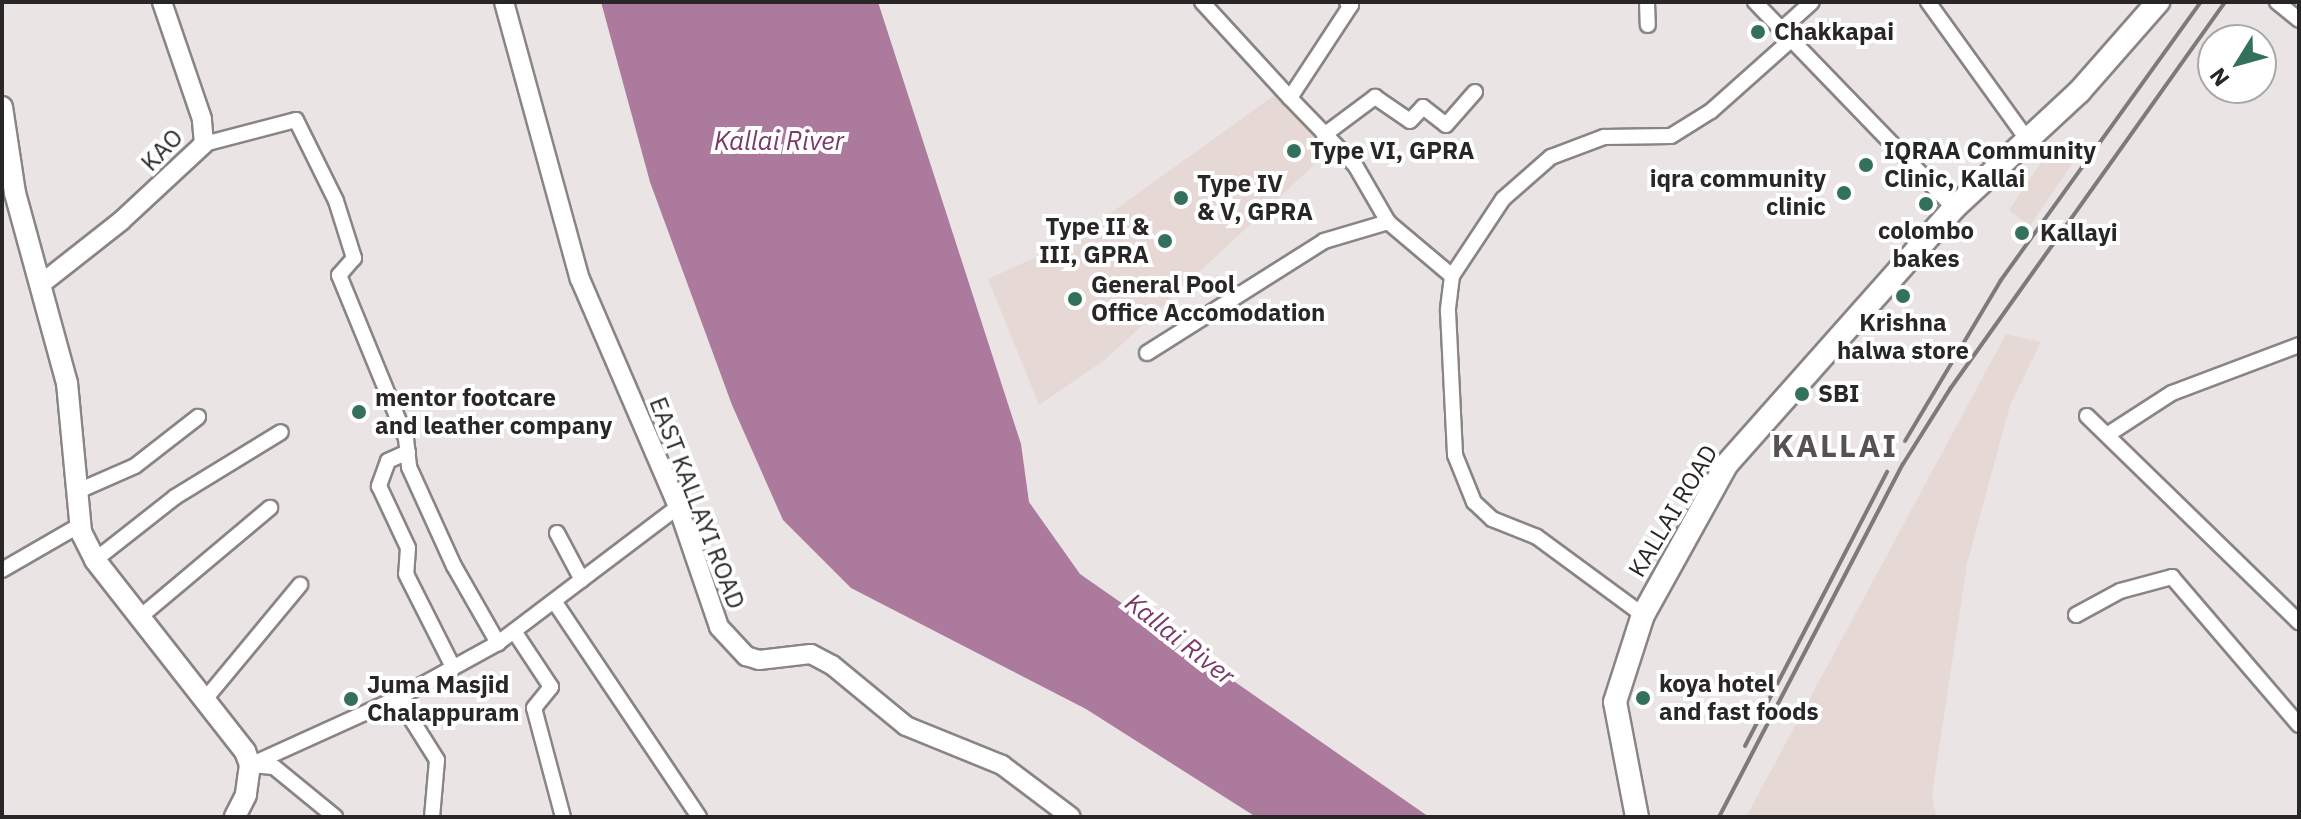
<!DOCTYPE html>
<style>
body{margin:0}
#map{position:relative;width:2301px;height:819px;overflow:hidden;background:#eae5e4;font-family:"IBM Plex Sans",sans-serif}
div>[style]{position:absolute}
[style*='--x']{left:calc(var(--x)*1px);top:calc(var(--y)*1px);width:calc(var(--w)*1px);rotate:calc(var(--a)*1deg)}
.built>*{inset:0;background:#e6d8d5}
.water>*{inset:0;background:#ac7a9c}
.roads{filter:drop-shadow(2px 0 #8a8584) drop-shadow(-2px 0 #8a8584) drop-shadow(0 2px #8a8584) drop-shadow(0 -2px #8a8584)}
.minor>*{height:14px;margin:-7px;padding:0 7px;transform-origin:7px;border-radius:7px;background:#fff}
.tertiary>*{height:18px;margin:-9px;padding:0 9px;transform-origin:9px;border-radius:9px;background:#fff}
.secondary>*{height:20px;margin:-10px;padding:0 10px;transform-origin:10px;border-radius:10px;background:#fff}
.primary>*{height:22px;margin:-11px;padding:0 11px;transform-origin:11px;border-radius:11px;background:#fff}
.rail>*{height:4px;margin:-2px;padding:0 2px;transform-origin:2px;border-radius:2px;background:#7d7a79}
.dots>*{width:22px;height:22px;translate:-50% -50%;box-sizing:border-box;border:4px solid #fff;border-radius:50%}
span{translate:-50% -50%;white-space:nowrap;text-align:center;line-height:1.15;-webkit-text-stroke:8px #fff;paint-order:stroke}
.poi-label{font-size:24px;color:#282626;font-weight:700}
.left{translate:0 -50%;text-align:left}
.right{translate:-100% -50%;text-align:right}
.street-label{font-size:24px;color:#282626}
.water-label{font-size:26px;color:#7a3968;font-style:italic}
.district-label{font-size:32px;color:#565251;font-weight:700;letter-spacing:2px}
.frame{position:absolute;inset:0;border:4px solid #282626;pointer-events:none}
.north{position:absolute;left:2197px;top:24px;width:80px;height:80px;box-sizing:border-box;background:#fff;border:2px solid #a9a8a8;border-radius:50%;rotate:233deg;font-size:22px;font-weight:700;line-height:32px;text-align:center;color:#282626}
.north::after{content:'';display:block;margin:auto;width:28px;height:36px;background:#33715d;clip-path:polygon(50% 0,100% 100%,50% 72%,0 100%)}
</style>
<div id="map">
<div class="built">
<div style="clip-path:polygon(1276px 94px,1330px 150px,1106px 359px,1039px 405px,988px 279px,1073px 240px)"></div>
<div style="clip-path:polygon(2054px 143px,2076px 158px,2030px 226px,2009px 210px)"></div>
<div style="clip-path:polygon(2006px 334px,2041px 342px,2010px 405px,1967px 564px,1932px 795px,1936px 817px,1746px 817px)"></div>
</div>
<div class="water">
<div style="clip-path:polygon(601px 2px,878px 2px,1021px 444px,1029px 502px,1080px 574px,1429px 817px,1256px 817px,1086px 709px,851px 588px,783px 520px,732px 405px,650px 182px)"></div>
</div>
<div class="roads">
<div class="minor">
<div style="--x:1202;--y:2;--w:130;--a:47.5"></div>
<div style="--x:1347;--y:2;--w:5;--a:37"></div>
<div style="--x:1351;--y:5;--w:111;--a:123.3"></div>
<div style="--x:1290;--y:98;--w:93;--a:45.9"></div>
<div style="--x:1355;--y:165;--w:66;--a:59.9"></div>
<div style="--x:1388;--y:222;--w:84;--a:40.2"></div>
<div style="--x:1452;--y:276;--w:35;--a:97"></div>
<div style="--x:1448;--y:311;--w:144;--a:87.2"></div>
<div style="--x:1455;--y:455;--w:51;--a:68"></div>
<div style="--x:1474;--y:502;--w:25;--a:43"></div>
<div style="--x:1492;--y:519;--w:48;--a:21.8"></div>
<div style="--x:1537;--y:537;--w:132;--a:36.3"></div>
<div style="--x:1647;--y:2;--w:23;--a:88"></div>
<div style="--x:1755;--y:2;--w:286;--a:46"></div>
<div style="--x:1928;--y:2;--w:168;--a:54.2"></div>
<div style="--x:2277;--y:2;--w:28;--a:39"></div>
<div style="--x:1782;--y:29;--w:40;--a:-42"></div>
<div style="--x:1324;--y:135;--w:64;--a:-36.7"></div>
<div style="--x:1375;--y:97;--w:42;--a:34.4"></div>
<div style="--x:1410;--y:121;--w:19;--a:-47"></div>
<div style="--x:1423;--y:107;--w:29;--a:38"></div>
<div style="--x:1446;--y:125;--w:44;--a:-48.7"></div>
<div style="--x:204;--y:144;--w:95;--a:-14.6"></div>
<div style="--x:296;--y:120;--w:90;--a:63.7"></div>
<div style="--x:336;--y:201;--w:60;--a:72.5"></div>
<div style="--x:354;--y:258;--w:23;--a:131"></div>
<div style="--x:339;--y:275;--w:176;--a:67.7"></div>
<div style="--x:406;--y:438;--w:29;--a:84"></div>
<div style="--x:409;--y:467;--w:109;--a:65.6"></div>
<div style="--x:454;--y:566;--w:89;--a:60.3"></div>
<div style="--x:1452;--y:276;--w:92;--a:-56.5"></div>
<div style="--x:1503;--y:199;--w:64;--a:-41.2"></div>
<div style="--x:1551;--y:157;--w:57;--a:-20.7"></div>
<div style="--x:1604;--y:137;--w:67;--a:-0.9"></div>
<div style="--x:1671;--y:136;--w:47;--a:-32"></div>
<div style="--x:1711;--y:111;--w:110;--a:-41.7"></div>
<div style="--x:1147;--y:353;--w:209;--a:-32.3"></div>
<div style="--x:1324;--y:241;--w:67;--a:-16.5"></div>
<div style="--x:2087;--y:416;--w:296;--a:44.2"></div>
<div style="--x:2107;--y:435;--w:77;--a:-32.9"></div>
<div style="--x:2172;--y:393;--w:136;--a:-20.7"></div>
<div style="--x:408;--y:452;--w:22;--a:156"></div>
<div style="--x:388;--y:461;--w:27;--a:110"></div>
<div style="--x:379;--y:486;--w:68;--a:64.9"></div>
<div style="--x:408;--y:548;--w:26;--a:94"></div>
<div style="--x:406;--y:574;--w:104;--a:63.2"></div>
<div style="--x:78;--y:491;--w:62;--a:-23.7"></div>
<div style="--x:135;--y:466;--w:80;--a:-37.9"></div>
<div style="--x:557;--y:533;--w:53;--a:62"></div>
<div style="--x:95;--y:560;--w:102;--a:-38.2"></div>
<div style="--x:175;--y:497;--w:124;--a:-31.5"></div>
<div style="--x:2;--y:570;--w:90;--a:-30"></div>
<div style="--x:554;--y:601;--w:260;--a:56.1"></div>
<div style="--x:2076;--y:615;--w:50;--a:-28.6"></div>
<div style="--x:2120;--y:591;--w:54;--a:-15.1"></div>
<div style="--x:2172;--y:577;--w:195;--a:49.4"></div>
<div style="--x:140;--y:617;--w:170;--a:-40"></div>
<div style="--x:514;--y:631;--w:67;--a:56.5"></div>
<div style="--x:551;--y:687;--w:27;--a:129"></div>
<div style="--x:534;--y:708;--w:113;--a:75.1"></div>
<div style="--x:207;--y:697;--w:146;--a:-50.3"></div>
<div style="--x:398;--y:698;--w:73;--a:57.8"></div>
<div style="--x:437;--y:760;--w:57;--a:95"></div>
<div style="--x:250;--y:765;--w:162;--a:-24.4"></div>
<div style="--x:398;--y:698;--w:114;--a:-28.8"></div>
<div style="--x:498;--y:643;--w:226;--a:-37.1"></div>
<div style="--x:250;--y:765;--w:24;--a:5"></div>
<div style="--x:274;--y:767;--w:79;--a:39.3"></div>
</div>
<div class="tertiary">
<div style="--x:504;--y:2;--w:287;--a:74.7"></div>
<div style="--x:580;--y:279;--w:248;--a:66.7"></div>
<div style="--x:678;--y:507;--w:127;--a:71.1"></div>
<div style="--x:719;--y:627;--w:40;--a:47"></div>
<div style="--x:746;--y:656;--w:14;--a:17"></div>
<div style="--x:759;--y:660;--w:52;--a:-6.6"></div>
<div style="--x:811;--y:654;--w:24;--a:28"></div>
<div style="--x:832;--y:665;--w:96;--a:39.5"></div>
<div style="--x:906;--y:726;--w:104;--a:22.1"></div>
<div style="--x:1002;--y:765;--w:86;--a:37"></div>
<div style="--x:41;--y:284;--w:102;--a:-38.2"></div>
<div style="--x:121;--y:221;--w:113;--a:-42.9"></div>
<div style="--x:204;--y:144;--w:25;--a:-95"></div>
<div style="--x:202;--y:119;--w:124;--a:-108.9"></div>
</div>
<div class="secondary">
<div style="--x:2;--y:107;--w:87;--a:81.4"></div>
<div style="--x:15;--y:193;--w:197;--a:74.7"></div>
<div style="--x:67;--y:383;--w:150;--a:84.6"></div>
<div style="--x:81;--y:532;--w:31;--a:63"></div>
<div style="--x:95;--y:560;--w:243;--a:51.9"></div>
<div style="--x:245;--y:751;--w:15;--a:70"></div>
<div style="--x:250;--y:765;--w:30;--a:98"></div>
<div style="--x:246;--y:795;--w:25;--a:117"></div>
</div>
<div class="primary">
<div style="--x:1637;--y:817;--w:117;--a:-100.8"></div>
<div style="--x:1615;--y:702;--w:91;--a:-72.2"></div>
<div style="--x:1643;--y:615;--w:171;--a:-61"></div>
<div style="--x:1726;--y:465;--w:344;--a:-48.4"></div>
<div style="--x:1954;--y:208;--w:171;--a:-42.9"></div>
<div style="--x:2079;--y:92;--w:120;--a:-48.7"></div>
</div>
</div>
<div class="rail">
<div style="--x:1905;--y:441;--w:187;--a:-59.2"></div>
<div style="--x:2001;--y:280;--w:342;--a:-54.3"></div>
<div style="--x:1745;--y:746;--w:309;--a:-62.6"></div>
<div style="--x:1719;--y:817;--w:398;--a:-62.5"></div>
<div style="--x:1903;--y:464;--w:89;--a:-57.9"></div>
<div style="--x:1950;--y:389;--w:475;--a:-54.6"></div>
</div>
<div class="dots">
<div style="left:1758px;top:32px;background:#33715d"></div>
<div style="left:1294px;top:151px;background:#33715d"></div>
<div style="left:1866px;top:165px;background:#33715d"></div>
<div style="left:1844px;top:193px;background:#33715d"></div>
<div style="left:1181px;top:198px;background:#33715d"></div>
<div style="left:1926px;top:204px;background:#33715d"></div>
<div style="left:2022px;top:233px;background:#33715d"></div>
<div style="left:1165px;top:241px;background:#33715d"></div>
<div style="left:1903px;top:296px;background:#33715d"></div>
<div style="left:1075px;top:299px;background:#33715d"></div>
<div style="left:1802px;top:394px;background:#33715d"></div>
<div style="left:359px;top:412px;background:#33715d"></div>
<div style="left:1643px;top:698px;background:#33715d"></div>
<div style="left:351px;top:699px;background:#33715d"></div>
</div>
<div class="poi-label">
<span class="left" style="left:1774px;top:32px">Chakkapai</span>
<span class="left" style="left:1310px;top:151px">Type VI, GPRA</span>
<span class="left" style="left:1884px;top:165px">IQRAA Community<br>Clinic, Kallai</span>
<span class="right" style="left:1826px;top:193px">iqra community<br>clinic</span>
<span class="left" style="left:1197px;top:198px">Type IV<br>&amp; V, GPRA</span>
<span class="right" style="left:1149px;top:241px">Type II &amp;<br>III, GPRA</span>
<span style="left:1926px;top:245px">colombo<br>bakes</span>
<span class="left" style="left:2040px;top:233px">Kallayi</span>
<span class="left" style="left:1091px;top:299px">General Pool<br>Office Accomodation</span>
<span style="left:1903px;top:337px">Krishna<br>halwa store</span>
<span class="left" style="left:1818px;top:394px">SBI</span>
<span class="left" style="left:375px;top:412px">mentor footcare<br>and leather company</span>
<span class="left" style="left:1659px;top:698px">koya hotel<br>and fast foods</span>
<span class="left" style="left:367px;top:699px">Juma Masjid<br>Chalappuram</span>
</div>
<div class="street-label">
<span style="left:162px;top:150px;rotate:-46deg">KAO</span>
<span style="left:697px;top:503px;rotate:69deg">EAST KALLAYI ROAD</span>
<span style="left:1673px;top:511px;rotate:-59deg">KALLAI ROAD</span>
</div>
<div class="water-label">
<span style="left:779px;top:141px">Kallai River</span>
<span style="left:1180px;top:639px;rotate:38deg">Kallai River</span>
</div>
<div class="district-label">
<span style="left:1835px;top:445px">KALLAI</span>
</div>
<div class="frame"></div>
<div class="north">N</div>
</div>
